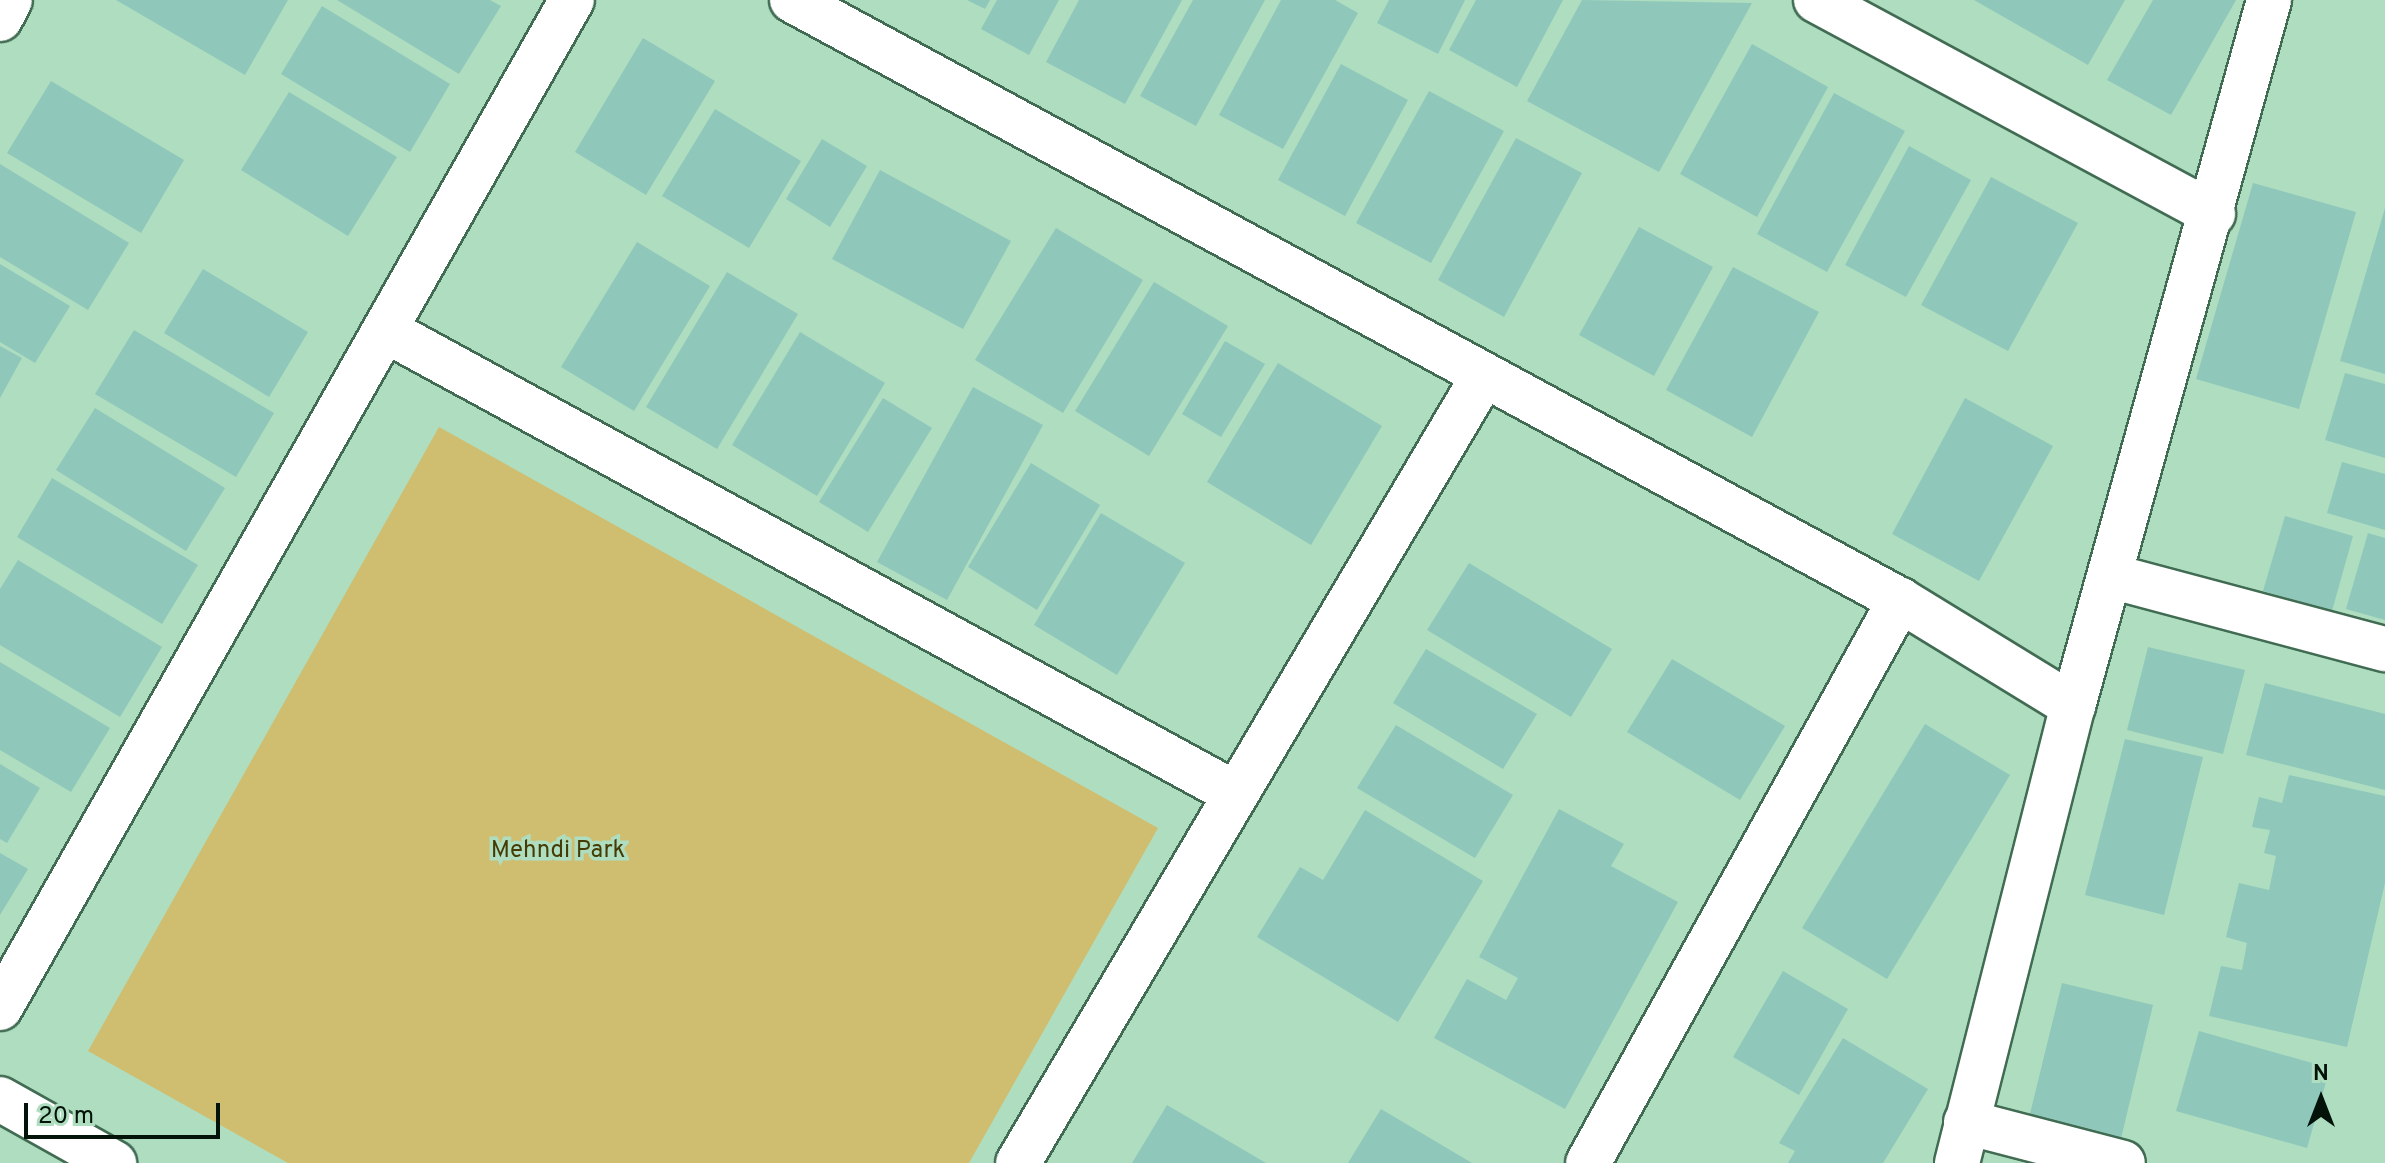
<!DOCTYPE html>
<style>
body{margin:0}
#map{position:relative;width:2385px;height:1163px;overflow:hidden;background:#afddc0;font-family:Overpass,sans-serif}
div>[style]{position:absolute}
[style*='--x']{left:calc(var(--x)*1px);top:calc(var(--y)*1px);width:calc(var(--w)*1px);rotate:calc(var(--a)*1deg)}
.green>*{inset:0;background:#cfbe6f}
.building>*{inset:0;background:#8fc8ba}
.roads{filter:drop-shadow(2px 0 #416c53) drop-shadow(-2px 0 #416c53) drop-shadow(0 2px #416c53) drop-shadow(0 -2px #416c53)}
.street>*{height:44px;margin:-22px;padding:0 22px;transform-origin:22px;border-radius:22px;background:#fff}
span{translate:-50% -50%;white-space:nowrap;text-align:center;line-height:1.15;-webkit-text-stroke:7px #afddc0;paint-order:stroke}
.park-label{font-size:24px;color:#453b05}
.north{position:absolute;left:2281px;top:1059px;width:80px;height:80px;-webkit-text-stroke:6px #afddc0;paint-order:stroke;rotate:0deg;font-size:22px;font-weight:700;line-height:32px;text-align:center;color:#031309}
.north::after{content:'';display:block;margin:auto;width:28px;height:36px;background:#031309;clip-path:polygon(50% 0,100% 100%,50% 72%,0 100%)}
.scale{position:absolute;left:24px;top:1103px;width:196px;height:36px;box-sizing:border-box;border:4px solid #031309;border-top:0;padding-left:10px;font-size:24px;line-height:28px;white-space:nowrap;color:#031309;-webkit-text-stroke:6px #afddc0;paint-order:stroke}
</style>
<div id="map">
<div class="green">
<div style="clip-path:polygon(439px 427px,1158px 828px,969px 1163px,288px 1163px,88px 1051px)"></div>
</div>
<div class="building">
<div style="clip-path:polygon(116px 0,288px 0,245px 75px)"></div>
<div style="clip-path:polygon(337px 0,490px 0,501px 6px,459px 74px)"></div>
<div style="clip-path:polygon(967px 0,990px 0,985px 9px)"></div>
<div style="clip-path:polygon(997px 0,1059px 0,1029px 55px,981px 29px)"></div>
<div style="clip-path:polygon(1079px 0,1182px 0,1125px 104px,1046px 62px)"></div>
<div style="clip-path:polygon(1193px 0,1265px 0,1196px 126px,1140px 96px)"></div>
<div style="clip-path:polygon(1281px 0,1335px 0,1358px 13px,1283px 149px,1219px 115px)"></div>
<div style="clip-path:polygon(1389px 0,1465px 0,1438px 54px,1377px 23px)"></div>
<div style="clip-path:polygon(1476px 0,1563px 0,1517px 87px,1449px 50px)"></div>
<div style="clip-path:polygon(1582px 0,1752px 3px,1659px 172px,1527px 101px)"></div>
<div style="clip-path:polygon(1974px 0,2125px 0,2088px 65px)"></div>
<div style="clip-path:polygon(2153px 0,2236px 0,2171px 115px,2107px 80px)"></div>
<div style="clip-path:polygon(322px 6px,450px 84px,410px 152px,281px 74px)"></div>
<div style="clip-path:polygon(643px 38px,715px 81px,646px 195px,575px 152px)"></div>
<div style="clip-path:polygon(1752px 44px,1828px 87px,1757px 217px,1680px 174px)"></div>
<div style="clip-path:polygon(1341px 64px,1408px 100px,1345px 216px,1278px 180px)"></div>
<div style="clip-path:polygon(51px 81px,184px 160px,141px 233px,7px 153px)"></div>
<div style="clip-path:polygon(1429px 91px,1504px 131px,1431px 263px,1356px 223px)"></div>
<div style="clip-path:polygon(289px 92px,397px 157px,348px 236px,241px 170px)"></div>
<div style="clip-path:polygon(1834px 93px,1905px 131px,1827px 272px,1757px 234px)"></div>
<div style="clip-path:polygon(715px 109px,801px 161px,749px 248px,662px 196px)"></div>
<div style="clip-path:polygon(1516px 138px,1582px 173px,1504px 317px,1438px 280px)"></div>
<div style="clip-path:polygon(822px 139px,867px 166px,830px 227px,786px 199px)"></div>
<div style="clip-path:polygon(1909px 146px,1971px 180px,1906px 297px,1845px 265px)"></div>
<div style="clip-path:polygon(0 164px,129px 243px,88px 310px,0 257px)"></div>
<div style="clip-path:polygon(880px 170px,1011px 241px,963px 329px,832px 259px)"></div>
<div style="clip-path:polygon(1991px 177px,2078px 223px,2008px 351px,1921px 305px)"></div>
<div style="clip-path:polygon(2253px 183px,2356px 212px,2299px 409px,2196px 379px)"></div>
<div style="clip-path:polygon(2385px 208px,2385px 374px,2340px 361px)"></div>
<div style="clip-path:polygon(1639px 227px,1713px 267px,1654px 376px,1579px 335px)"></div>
<div style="clip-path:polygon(1056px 228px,1143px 280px,1063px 413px,975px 360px)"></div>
<div style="clip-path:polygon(637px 242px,710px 286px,634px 411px,561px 367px)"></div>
<div style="clip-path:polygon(0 264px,70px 306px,35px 363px,0 342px)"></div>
<div style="clip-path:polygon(1733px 267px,1819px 312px,1752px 437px,1666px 390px)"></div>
<div style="clip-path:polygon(203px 269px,308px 332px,269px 397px,164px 333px)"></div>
<div style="clip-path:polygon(727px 272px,798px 314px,717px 449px,646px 407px)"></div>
<div style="clip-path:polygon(1154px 282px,1228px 326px,1149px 456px,1075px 411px)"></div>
<div style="clip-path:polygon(134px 330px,274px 413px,236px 477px,95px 394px)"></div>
<div style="clip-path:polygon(800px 332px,885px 383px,817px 496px,732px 445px)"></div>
<div style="clip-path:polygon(1225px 341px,1265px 364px,1221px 437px,1182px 414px)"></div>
<div style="clip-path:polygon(0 346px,22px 358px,0 398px)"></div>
<div style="clip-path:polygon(1278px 363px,1382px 426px,1311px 545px,1207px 482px)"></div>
<div style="clip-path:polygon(2345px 373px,2385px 384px,2385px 458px,2325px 440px)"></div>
<div style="clip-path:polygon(973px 387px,1043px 425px,947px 600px,877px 562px)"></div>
<div style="clip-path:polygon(883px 398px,932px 428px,868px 532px,819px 502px)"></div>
<div style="clip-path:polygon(1965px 398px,2053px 446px,1979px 581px,1892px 534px)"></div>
<div style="clip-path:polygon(95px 408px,225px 488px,186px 551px,56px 470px)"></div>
<div style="clip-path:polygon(2342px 462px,2385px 474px,2385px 530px,2327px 513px)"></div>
<div style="clip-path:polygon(1031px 463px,1100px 505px,1037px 610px,968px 567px)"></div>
<div style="clip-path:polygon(52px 478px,198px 565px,162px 624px,17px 537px)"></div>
<div style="clip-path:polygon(1101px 513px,1185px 563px,1117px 675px,1034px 625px)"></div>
<div style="clip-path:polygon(2285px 516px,2353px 536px,2332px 611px,2263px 591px)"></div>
<div style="clip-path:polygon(2368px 533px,2385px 538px,2385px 620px,2346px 609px)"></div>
<div style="clip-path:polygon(18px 560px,162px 647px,120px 717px,0 645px,0 589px)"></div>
<div style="clip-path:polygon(1469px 563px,1612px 649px,1571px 717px,1427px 630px)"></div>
<div style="clip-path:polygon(2148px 647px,2245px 670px,2223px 754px,2127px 730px)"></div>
<div style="clip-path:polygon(1426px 649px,1537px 714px,1503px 769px,1393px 703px)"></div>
<div style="clip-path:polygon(1672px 659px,1785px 726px,1740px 800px,1627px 732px)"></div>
<div style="clip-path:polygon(0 662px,110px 728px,71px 792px,0 750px)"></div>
<div style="clip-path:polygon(2265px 683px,2385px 714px,2385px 790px,2246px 755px)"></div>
<div style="clip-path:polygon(1925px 724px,2010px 775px,1887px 979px,1802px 928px)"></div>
<div style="clip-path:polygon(1396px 725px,1513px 795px,1475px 858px,1357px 788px)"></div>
<div style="clip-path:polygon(2125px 739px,2203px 757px,2164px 915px,2085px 895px)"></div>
<div style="clip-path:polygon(0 764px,40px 788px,7px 843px,0 839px)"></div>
<div style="clip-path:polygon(2289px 775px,2385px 796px,2385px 883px,2347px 1047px,2209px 1016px,2221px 966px,2242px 970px,2247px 943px,2226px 937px,2239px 883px,2269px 890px,2276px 856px,2264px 853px,2270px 830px,2252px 827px,2259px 797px,2282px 803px)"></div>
<div style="clip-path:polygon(1559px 809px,1624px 844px,1611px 866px,1678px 902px,1565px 1109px,1434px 1038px,1467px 979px,1506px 1000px,1518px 978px,1479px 957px)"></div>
<div style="clip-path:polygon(1365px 810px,1483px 881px,1398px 1022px,1257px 937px,1300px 867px,1323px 880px)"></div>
<div style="clip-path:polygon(0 853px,28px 869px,0 915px)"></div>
<div style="clip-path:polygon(1783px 971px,1848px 1009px,1799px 1095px,1733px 1057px)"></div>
<div style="clip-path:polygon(2062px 983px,2153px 1005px,2118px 1151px,2026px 1130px)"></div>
<div style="clip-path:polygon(2199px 1031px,2330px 1068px,2307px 1148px,2176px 1111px)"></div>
<div style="clip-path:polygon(1843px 1038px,1928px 1089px,1883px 1163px,1788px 1163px,1795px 1151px,1779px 1143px)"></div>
<div style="clip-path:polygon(1167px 1105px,1266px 1163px,1132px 1163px)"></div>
<div style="clip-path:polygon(1381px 1109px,1472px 1163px,1348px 1163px)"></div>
</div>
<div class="roads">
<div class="street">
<div style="--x:792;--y:0;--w:1260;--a:28.44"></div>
<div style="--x:1900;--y:600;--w:203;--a:31.5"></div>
<div style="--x:1816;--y:0;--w:451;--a:28.3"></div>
<div style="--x:0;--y:19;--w:21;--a:-62"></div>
<div style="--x:385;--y:330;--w:969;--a:28.6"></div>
<div style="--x:2110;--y:576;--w:285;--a:14.9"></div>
<div style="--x:0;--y:1008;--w:1159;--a:-60.43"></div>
<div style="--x:0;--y:1099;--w:131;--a:29.3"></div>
<div style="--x:1966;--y:1122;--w:162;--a:14.6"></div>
<div style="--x:1018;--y:1163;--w:915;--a:-59.4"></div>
<div style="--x:1588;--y:1163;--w:644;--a:-61.01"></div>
<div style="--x:1957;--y:1163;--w:471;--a:-75.8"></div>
<div style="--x:2073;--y:706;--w:733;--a:-74.48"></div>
</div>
</div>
<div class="park-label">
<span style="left:558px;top:852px">Mehndi Park</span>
</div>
<div class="north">N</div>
<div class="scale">20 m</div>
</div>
